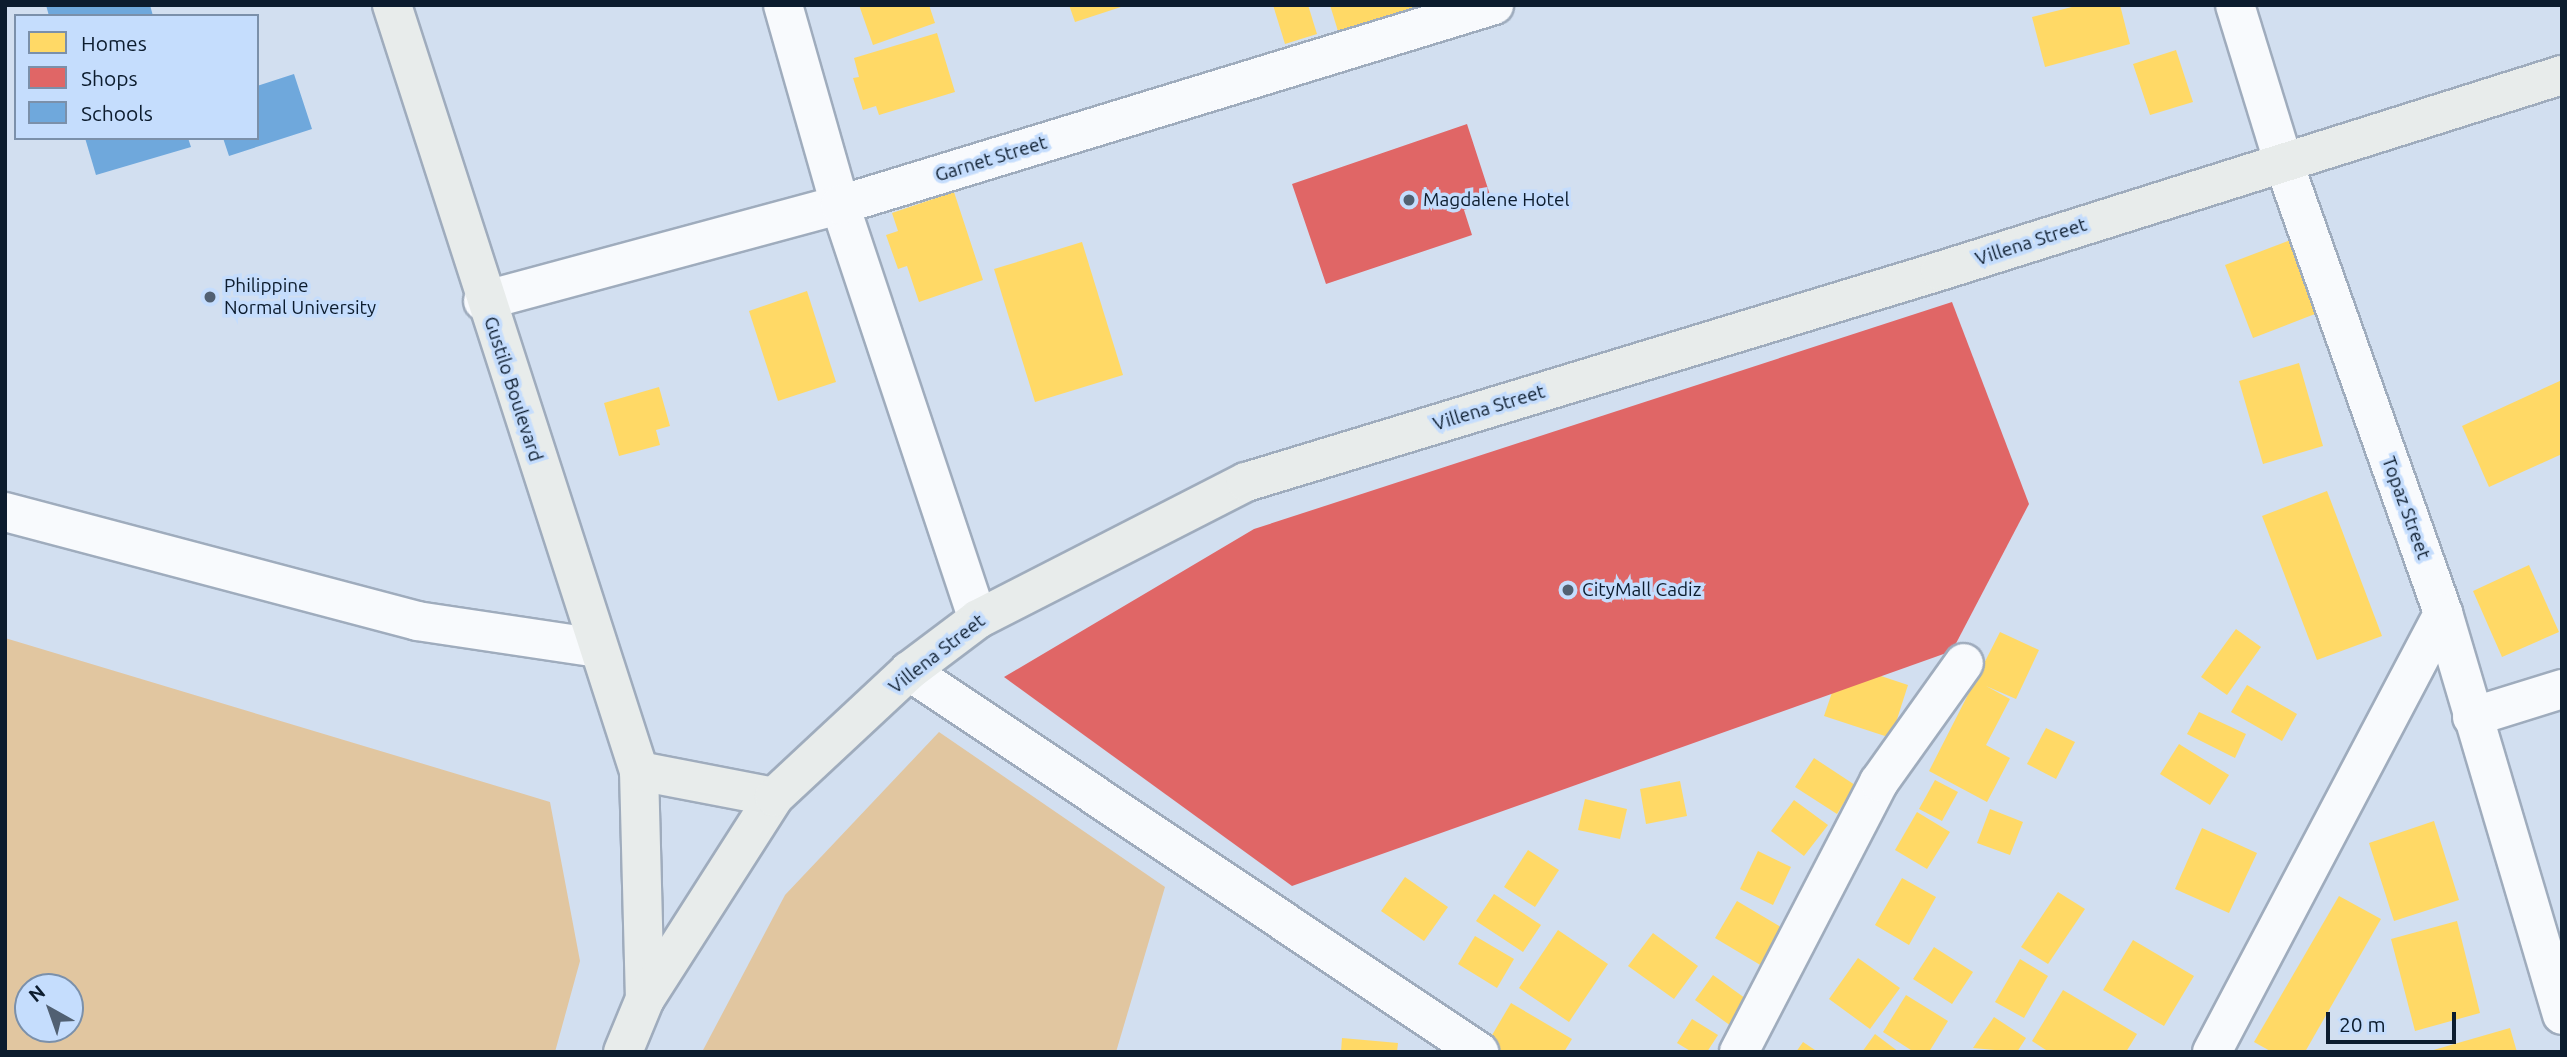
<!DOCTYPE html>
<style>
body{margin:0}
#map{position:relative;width:2567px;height:1057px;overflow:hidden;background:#d2dff0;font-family:Ubuntu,sans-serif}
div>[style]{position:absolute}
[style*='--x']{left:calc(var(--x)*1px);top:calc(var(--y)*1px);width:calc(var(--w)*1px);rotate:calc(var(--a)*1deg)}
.green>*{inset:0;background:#e1c6a0}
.homes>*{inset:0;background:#ffd966}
.shops>*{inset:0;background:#e06666}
.schools>*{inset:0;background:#6fa8dc}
.roads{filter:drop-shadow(2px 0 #9facbd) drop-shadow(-2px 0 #9facbd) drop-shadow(0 2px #9facbd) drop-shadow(0 -2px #9facbd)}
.street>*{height:38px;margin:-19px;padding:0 19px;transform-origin:19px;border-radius:19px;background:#f8fafd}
.secondary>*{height:38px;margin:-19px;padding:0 19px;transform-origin:19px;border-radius:19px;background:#e8eceb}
.dots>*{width:19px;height:19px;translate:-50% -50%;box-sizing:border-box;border:4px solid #c5ddfd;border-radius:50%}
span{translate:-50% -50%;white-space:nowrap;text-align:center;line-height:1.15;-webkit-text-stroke:7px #c5ddfd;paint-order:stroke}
.street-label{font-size:19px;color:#0c1c2e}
.poi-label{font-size:19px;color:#0c1c2e}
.left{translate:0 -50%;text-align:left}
.frame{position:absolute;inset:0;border:7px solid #0c1c2e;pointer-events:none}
.legend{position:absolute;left:14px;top:14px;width:245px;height:126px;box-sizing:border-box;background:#c5ddfd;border:2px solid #7b90aa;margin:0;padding:9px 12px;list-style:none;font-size:21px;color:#0c1c2e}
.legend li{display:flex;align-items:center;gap:14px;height:35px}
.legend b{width:35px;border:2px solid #7b90aa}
.north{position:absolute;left:14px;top:973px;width:70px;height:70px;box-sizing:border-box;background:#c5ddfd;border:2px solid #7b90aa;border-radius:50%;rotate:320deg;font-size:19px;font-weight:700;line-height:28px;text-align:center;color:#0c1c2e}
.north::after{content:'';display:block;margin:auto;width:24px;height:32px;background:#516072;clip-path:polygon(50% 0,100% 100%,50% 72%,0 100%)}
.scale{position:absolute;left:2326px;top:1012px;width:130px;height:32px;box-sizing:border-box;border:4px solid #0c1c2e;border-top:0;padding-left:9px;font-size:21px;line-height:24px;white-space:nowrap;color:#0c1c2e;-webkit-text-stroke:5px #c5ddfd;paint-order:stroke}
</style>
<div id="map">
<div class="green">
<div style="clip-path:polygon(evenodd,5px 638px,550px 802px,580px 961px,555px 1052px,5px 1052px,5px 638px,28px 987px,70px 987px,70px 1029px,28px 1029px,28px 987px)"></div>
<div style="clip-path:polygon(939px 732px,1165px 887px,1116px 1052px,702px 1052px,785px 895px)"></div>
</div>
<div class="homes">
<div style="clip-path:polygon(859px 5px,929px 5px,935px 23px,873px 45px)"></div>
<div style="clip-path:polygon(1069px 5px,1124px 5px,1124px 6px,1075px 22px)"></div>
<div style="clip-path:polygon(1273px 5px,1308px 5px,1317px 34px,1285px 44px)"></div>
<div style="clip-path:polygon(1330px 5px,1428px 5px,1341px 41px)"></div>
<div style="clip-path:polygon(2080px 5px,2120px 5px,2130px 44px,2045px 67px,2032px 17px)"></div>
<div style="clip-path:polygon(937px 33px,955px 92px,879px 115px,876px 106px,863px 110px,853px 78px,859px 77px,854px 58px)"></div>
<div style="clip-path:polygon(2176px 50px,2193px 102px,2150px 115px,2133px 64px)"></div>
<div style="clip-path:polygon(954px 192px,983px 280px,919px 302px,907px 266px,898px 269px,886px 235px,898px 231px,892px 213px)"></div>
<div style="clip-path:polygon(2293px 239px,2320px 312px,2253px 338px,2225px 265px)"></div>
<div style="clip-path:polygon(1082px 242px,1123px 375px,1035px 402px,994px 269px)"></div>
<div style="clip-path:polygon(807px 291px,836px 382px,778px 401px,749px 311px)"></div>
<div style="clip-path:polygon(2299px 363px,2323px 446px,2263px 464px,2239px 381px)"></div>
<div style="clip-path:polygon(2562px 380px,2562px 454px,2489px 487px,2462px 426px)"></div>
<div style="clip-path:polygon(659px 387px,670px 426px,656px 430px,660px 445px,619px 456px,604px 403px)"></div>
<div style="clip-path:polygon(2327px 491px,2382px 636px,2317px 660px,2262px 516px)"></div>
<div style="clip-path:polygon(2529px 565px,2559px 632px,2502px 657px,2473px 591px)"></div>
<div style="clip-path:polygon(2236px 629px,2261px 647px,2227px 695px,2201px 677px)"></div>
<div style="clip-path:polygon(2000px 632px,2039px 650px,2016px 699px,1986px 686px,2010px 699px,1986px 745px,2010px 758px,1987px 802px,1929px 771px)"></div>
<div style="clip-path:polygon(1842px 663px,1908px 685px,1891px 738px,1824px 716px)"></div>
<div style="clip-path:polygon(2247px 685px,2297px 714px,2282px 741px,2231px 712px)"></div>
<div style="clip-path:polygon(2199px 712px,2246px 734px,2235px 758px,2187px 734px)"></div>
<div style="clip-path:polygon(2046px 728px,2075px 742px,2056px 779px,2027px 764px)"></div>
<div style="clip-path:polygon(2179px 744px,2229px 775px,2210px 805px,2160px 774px)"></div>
<div style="clip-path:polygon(1814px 758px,1855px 785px,1837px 814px,1795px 787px)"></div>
<div style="clip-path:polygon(1935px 780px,1958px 792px,1942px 821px,1919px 809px)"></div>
<div style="clip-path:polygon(1680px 781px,1687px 816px,1646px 824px,1640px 789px)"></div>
<div style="clip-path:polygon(1585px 799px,1627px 809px,1620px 839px,1578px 830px)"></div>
<div style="clip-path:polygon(1794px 800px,1828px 825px,1804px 856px,1771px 831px)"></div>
<div style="clip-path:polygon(1990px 809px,2023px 822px,2010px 855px,1977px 843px)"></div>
<div style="clip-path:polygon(1917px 812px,1950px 832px,1927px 869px,1895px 850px)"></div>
<div style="clip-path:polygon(2434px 821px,2459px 900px,2394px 921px,2369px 843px)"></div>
<div style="clip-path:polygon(2202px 828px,2257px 853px,2229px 913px,2175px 889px)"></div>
<div style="clip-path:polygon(1528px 850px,1559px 870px,1535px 907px,1504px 887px)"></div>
<div style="clip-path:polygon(1758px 851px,1791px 867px,1773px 905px,1740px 889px)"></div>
<div style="clip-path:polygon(1405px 877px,1448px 907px,1424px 941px,1381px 911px)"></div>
<div style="clip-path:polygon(1902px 878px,1936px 897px,1909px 945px,1875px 925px)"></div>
<div style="clip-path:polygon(2058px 892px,2085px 909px,2048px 964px,2021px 947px)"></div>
<div style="clip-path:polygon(1494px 894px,1541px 925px,1523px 952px,1476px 921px)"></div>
<div style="clip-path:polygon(2339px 896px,2381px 919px,2305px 1052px,2272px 1052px,2254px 1042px)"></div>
<div style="clip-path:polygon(1737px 901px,1784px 929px,1762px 966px,1715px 938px)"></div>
<div style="clip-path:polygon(2457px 921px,2480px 1013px,2415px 1031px,2391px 939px)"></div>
<div style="clip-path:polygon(1558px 930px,1608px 964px,1569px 1022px,1519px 988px)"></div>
<div style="clip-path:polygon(1653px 933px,1698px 966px,1674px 999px,1628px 966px)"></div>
<div style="clip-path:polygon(1475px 936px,1514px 959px,1497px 988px,1458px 964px)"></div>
<div style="clip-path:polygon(2133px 940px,2194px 976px,2164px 1026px,2103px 990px)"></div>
<div style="clip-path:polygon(1934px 947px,1973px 972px,1952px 1004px,1913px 979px)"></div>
<div style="clip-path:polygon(1858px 958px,1900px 988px,1870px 1029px,1829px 999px)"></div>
<div style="clip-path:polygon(2020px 959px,2048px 976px,2024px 1018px,1995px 1002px)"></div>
<div style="clip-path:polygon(1713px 975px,1749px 1001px,1731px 1026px,1695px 1000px)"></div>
<div style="clip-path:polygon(2063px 990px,2137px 1034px,2126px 1052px,2049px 1052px,2032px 1041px)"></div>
<div style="clip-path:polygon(1906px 995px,1948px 1021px,1929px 1052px,1914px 1052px,1883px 1032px)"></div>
<div style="clip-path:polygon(1511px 1003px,1572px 1039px,1564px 1052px,1503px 1052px,1488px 1042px)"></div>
<div style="clip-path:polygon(1994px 1017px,2026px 1038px,2017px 1052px,1973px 1048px)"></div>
<div style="clip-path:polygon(1692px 1019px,1718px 1035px,1707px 1052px,1692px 1052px,1677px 1043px)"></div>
<div style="clip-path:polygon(2510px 1028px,2517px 1052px,2430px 1052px,2430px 1051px)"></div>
<div style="clip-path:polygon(1875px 1034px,1899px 1052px,1862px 1052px)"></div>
<div style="clip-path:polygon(1342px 1038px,1398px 1043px,1397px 1052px,1341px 1052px)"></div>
<div style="clip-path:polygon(1803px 1042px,1818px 1052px,1796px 1052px)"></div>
</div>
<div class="shops">
<div style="clip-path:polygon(1467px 124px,1492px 201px,1464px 210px,1472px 235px,1326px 284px,1292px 184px)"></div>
<div style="clip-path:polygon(1952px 302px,2029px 504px,1952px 651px,1292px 886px,1004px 677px,1254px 529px)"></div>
</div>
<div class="schools">
<div style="clip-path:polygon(46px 5px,150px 5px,153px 16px,49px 16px)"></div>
<div style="clip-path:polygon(294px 74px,312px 129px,229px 156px,223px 138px,257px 138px,257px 86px)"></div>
<div style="clip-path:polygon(85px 138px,188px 138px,191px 147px,96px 175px)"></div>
</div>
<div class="roads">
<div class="street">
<div style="--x:783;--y:5;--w:208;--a:74.1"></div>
<div style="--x:840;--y:205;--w:436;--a:71.6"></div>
<div style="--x:2235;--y:5;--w:163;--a:72.9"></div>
<div style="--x:2283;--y:161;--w:479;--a:70.5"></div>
<div style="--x:2443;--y:613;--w:419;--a:73.5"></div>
<div style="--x:483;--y:301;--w:370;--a:-15.1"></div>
<div style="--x:840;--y:205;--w:684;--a:-17"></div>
<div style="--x:5;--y:512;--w:426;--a:14.8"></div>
<div style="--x:417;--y:621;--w:183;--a:8.5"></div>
<div style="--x:909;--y:671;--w:686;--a:33.76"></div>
<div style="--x:2472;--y:717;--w:94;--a:-17.3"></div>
<div style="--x:1739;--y:1052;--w:304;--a:-62.6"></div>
<div style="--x:1879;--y:782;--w:146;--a:-54.5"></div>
<div style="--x:2212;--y:1052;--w:496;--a:-62.2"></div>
</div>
<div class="secondary">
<div style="--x:392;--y:5;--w:805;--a:72.13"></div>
<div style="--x:639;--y:771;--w:228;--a:88.5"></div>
<div style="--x:639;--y:771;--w:137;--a:10.9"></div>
<div style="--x:623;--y:1052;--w:57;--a:-67.5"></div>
<div style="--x:645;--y:999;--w:240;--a:-57.4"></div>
<div style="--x:774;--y:797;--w:185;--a:-43"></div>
<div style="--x:909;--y:671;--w:86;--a:-37"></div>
<div style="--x:978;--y:619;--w:301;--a:-27.1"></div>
<div style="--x:1246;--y:482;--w:725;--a:-16.91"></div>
<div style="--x:1940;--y:271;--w:652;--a:-17.49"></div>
</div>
</div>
<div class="dots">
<div style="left:1409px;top:200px;background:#516072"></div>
<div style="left:210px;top:297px;background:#516072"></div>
<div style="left:1568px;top:590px;background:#516072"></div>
</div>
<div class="street-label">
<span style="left:991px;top:159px;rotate:-17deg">Garnet Street</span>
<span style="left:2031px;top:242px;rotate:-18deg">Villena Street</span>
<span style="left:513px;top:389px;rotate:72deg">Gustilo Boulevard</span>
<span style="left:1489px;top:408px;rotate:-17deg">Villena Street</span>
<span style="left:2406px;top:508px;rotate:70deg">Topaz Street</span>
<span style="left:937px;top:654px;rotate:-38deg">Villena Street</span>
</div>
<div class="poi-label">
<span class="left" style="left:1423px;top:200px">Magdalene Hotel</span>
<span class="left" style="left:224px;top:297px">Philippine<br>Normal University</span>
<span class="left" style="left:1582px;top:590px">CityMall Cadiz</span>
</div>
<div class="frame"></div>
<ul class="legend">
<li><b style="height:19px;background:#ffd966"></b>Homes</li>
<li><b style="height:19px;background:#e06666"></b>Shops</li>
<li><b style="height:19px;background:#6fa8dc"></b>Schools</li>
</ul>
<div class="north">N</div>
<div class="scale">20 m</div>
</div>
